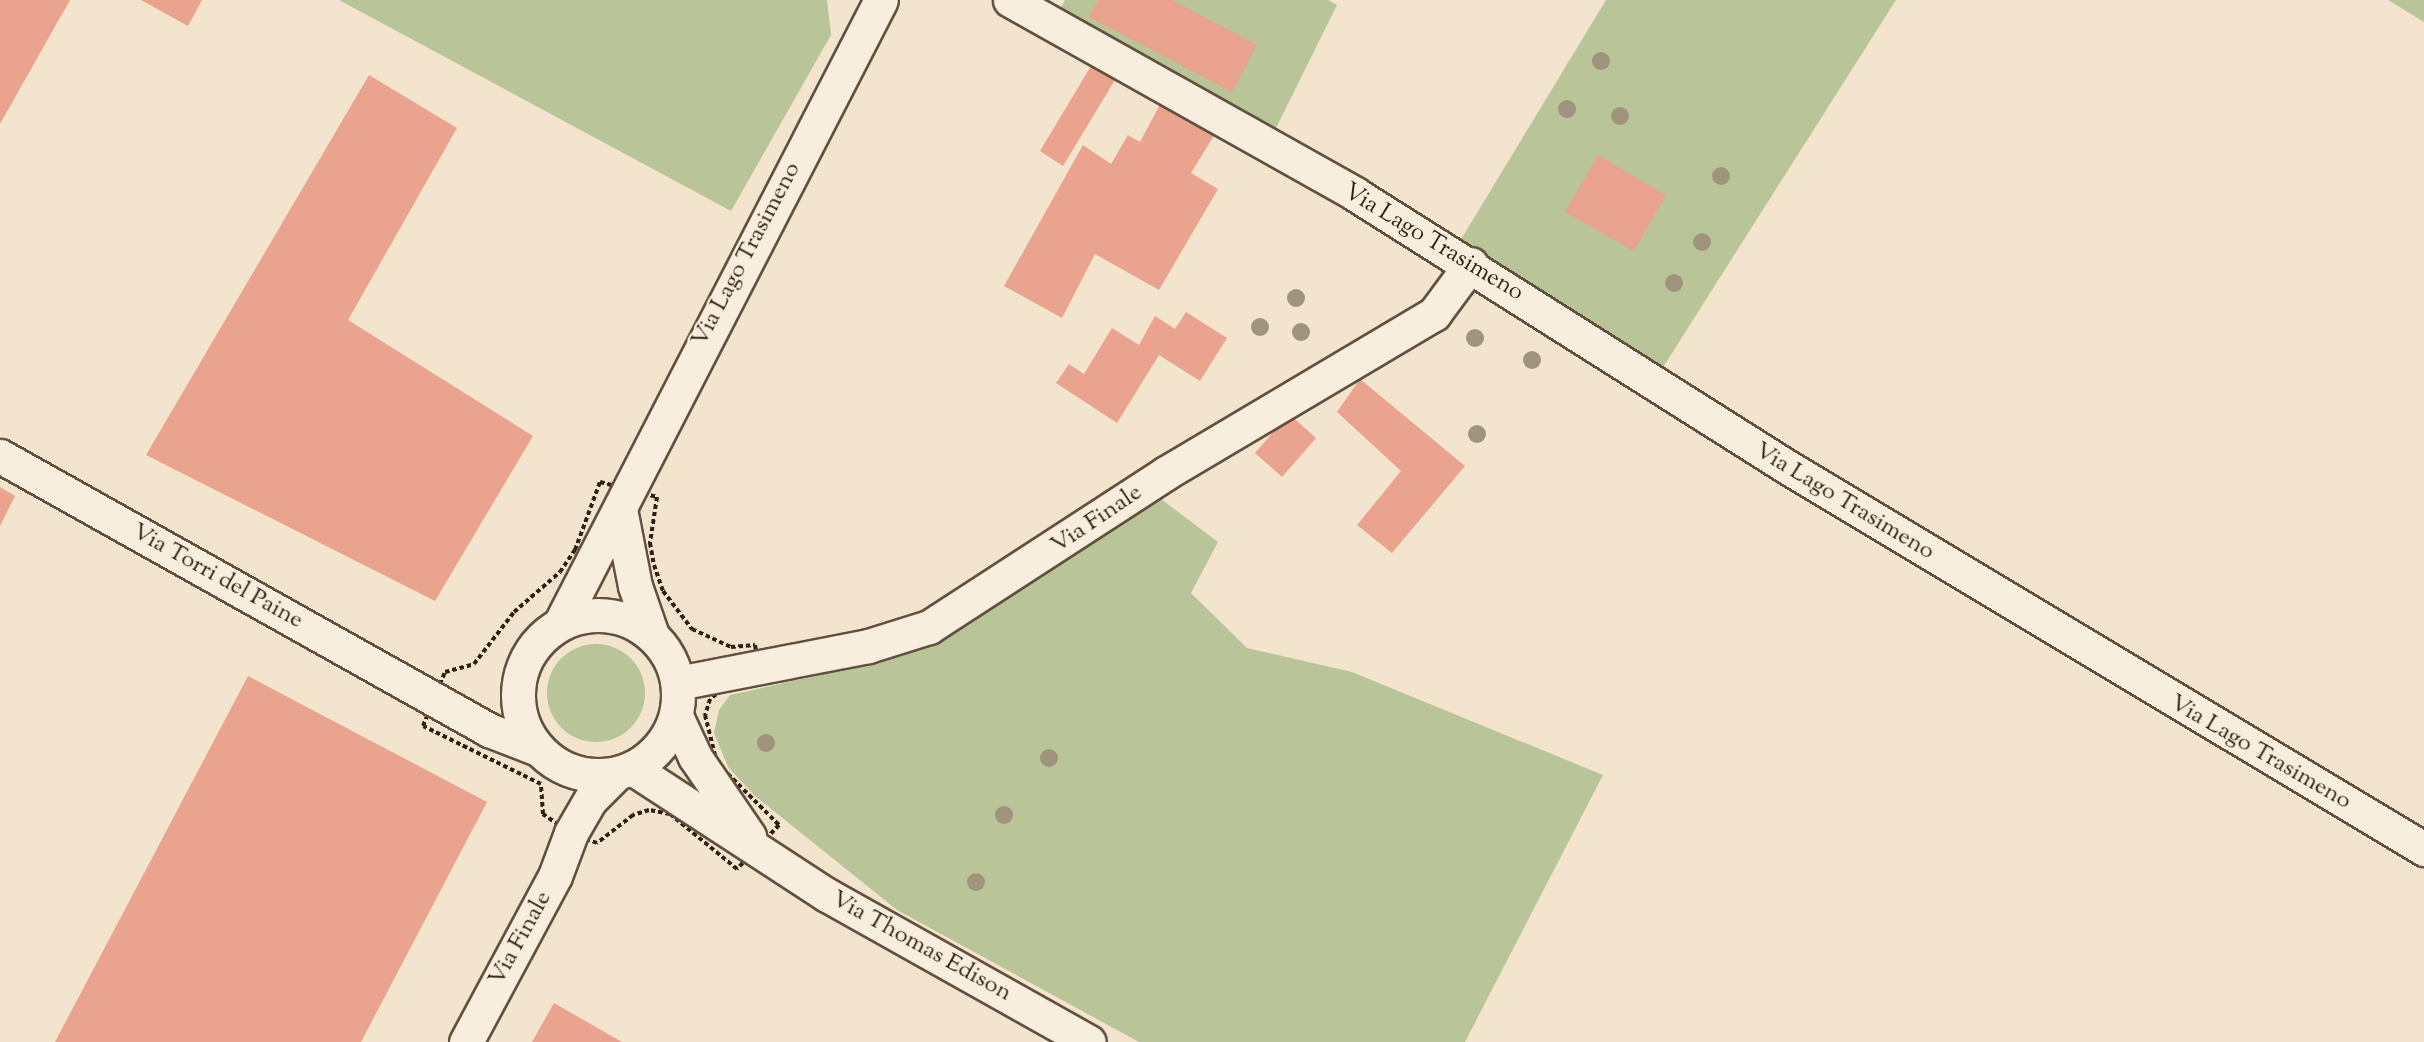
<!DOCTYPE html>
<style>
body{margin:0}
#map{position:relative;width:2424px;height:1042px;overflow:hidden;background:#f3e5cd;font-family:"Sorts Mill Goudy",serif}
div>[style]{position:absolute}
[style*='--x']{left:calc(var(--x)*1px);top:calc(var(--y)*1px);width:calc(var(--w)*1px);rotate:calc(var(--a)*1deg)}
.green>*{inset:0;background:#b9c599}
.round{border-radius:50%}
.building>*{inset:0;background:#e9a38f}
.path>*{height:4px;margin-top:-2px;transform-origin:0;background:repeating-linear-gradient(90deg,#311f10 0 4.5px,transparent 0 7.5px)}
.roads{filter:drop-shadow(2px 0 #62503f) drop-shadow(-2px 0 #62503f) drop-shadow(0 2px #62503f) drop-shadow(0 -2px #62503f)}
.minor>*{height:33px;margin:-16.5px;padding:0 16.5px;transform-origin:16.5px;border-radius:16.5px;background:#f7eede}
.minor>.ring{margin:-16.5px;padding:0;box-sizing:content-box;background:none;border:33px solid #f7eede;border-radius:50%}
.trees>*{width:18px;height:18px;margin:-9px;border-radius:50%;background:#9f947c}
span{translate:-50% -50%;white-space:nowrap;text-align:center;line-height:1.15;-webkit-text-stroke:4.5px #f7eede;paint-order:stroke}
.street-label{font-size:24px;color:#311f10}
</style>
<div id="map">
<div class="green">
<div style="clip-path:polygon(339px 0,827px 0,831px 35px,731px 211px)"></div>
<div style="clip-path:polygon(1065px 0,1328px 0,1337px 5px,1275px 130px,1060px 9px)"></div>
<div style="clip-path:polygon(1606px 0,1896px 0,1660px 372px,1460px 241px)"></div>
<div style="clip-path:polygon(2388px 0,2424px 0,2424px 22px)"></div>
<div style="clip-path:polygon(1157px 496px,1218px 542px,1191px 593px,1247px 648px,1352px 672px,1603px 775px,1465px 1042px,1139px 1042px,897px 910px,755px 796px,728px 767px,714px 733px,719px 710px,730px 695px,873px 663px,941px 639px)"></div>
<div class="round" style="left:547px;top:644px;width:98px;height:98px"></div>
</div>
<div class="building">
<div style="clip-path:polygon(0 0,70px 0,0 124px)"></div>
<div style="clip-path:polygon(141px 0,202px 0,188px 26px)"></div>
<div style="clip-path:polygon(1098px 0,1172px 0,1257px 45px,1232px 92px,1089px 17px)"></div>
<div style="clip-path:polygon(1091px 66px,1115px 80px,1063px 166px,1040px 151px)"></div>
<div style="clip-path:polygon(369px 75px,457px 128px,348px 320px,533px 436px,435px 601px,146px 455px)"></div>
<div style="clip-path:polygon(1165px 95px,1218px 129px,1191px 173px,1218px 189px,1159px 290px,1095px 254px,1062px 318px,1004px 286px,1083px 145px,1111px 164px,1128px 135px,1140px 142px)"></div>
<div style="clip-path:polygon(1598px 155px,1666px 195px,1634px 251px,1565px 212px)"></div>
<div style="clip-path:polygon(1186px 312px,1227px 338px,1200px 381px,1159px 355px,1117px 423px,1056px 383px,1069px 364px,1084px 374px,1112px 328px,1139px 345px,1155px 316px,1175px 329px)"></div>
<div style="clip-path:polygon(1360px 379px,1465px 466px,1392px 553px,1357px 525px,1401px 471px,1337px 412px)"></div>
<div style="clip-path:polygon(1289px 414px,1316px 438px,1282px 477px,1255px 453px)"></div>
<div style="clip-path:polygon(0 487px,15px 496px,0 526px)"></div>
<div style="clip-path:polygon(248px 676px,487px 802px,361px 1042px,55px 1042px)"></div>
<div style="clip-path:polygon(554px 1003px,622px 1042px,532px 1042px)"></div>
</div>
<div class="path">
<div style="--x:600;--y:482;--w:59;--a:14.7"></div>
<div style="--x:657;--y:497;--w:47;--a:98.7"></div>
<div style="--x:650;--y:543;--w:22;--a:80"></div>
<div style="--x:654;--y:565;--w:28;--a:71"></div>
<div style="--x:663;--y:591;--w:48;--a:52.7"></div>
<div style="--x:692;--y:629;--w:43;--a:24.8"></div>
<div style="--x:731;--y:647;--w:24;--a:-5"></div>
<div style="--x:755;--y:645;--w:35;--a:80"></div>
<div style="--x:761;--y:679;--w:34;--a:170"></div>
<div style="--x:728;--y:685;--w:23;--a:142"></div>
<div style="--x:710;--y:699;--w:17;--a:107"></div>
<div style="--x:705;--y:715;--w:49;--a:76"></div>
<div style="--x:717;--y:763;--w:88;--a:45"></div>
<div style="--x:779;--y:825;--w:61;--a:133.7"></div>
<div style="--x:737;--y:869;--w:87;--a:-140.6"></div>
<div style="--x:670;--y:814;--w:21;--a:-169"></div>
<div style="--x:649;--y:810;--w:17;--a:163"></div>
<div style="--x:633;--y:815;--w:46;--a:142.1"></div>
<div style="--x:597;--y:843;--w:28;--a:-159"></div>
<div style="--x:571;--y:833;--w:34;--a:-146"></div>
<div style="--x:543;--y:814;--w:30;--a:-94"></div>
<div style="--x:541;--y:784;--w:131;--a:-153.8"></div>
<div style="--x:423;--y:726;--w:58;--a:-67.8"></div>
<div style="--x:445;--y:672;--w:30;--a:-15"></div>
<div style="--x:474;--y:664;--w:66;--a:-52.4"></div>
<div style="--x:514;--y:612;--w:61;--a:-41"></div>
<div style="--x:560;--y:572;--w:27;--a:-56"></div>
<div style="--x:575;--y:550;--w:72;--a:-69.8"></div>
</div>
<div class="roads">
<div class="minor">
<div style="--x:1010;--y:0;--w:396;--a:29.3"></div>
<div style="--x:1355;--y:194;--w:513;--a:32.27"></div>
<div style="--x:1789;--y:468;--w:741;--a:30.96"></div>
<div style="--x:0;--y:456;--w:561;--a:29.26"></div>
<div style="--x:489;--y:730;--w:53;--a:21.2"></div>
<div style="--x:621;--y:514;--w:73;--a:79"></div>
<div style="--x:635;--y:586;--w:52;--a:70.9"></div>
<div class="ring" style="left:518px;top:615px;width:127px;height:127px"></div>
<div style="--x:561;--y:622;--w:699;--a:-62.78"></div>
<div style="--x:678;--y:683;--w:194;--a:-11"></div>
<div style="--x:868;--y:646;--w:64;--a:-17.3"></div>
<div style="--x:929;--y:627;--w:283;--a:-33"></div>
<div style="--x:1166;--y:473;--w:312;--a:-30.7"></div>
<div style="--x:1434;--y:314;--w:62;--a:-53.5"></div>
<div style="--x:676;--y:716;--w:45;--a:65.1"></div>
<div style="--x:695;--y:757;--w:96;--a:55.6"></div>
<div style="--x:632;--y:768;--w:233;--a:33.1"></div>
<div style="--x:827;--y:895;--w:300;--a:29.3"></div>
<div style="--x:466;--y:1042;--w:188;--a:-61.8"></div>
<div style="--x:555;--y:876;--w:46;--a:-69.6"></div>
<div style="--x:571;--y:833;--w:39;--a:-60"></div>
<div style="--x:591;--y:799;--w:35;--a:-45"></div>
</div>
</div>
<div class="trees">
<div style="left:1601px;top:61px"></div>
<div style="left:1567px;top:109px"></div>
<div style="left:1620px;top:116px"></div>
<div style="left:1721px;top:176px"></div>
<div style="left:1702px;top:242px"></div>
<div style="left:1674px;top:283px"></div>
<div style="left:1296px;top:298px"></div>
<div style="left:1260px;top:327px"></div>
<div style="left:1301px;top:332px"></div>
<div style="left:1475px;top:338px"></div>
<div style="left:1532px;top:360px"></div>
<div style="left:1477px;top:434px"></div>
<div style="left:766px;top:743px"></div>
<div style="left:1049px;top:758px"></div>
<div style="left:1004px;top:815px"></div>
<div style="left:976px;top:882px"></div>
</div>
<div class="street-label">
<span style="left:1433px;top:243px;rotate:31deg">Via Lago Trasimeno</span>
<span style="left:747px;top:255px;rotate:-62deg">Via Lago Trasimeno</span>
<span style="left:1844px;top:502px;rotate:31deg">Via Lago Trasimeno</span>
<span style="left:1097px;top:520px;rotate:-34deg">Via Finale</span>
<span style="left:217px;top:577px;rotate:29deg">Via Torri del Paine</span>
<span style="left:2260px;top:753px;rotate:30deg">Via Lago Trasimeno</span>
<span style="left:521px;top:939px;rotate:-61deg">Via Finale</span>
<span style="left:921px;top:947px;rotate:29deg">Via Thomas Edison</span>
</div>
</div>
